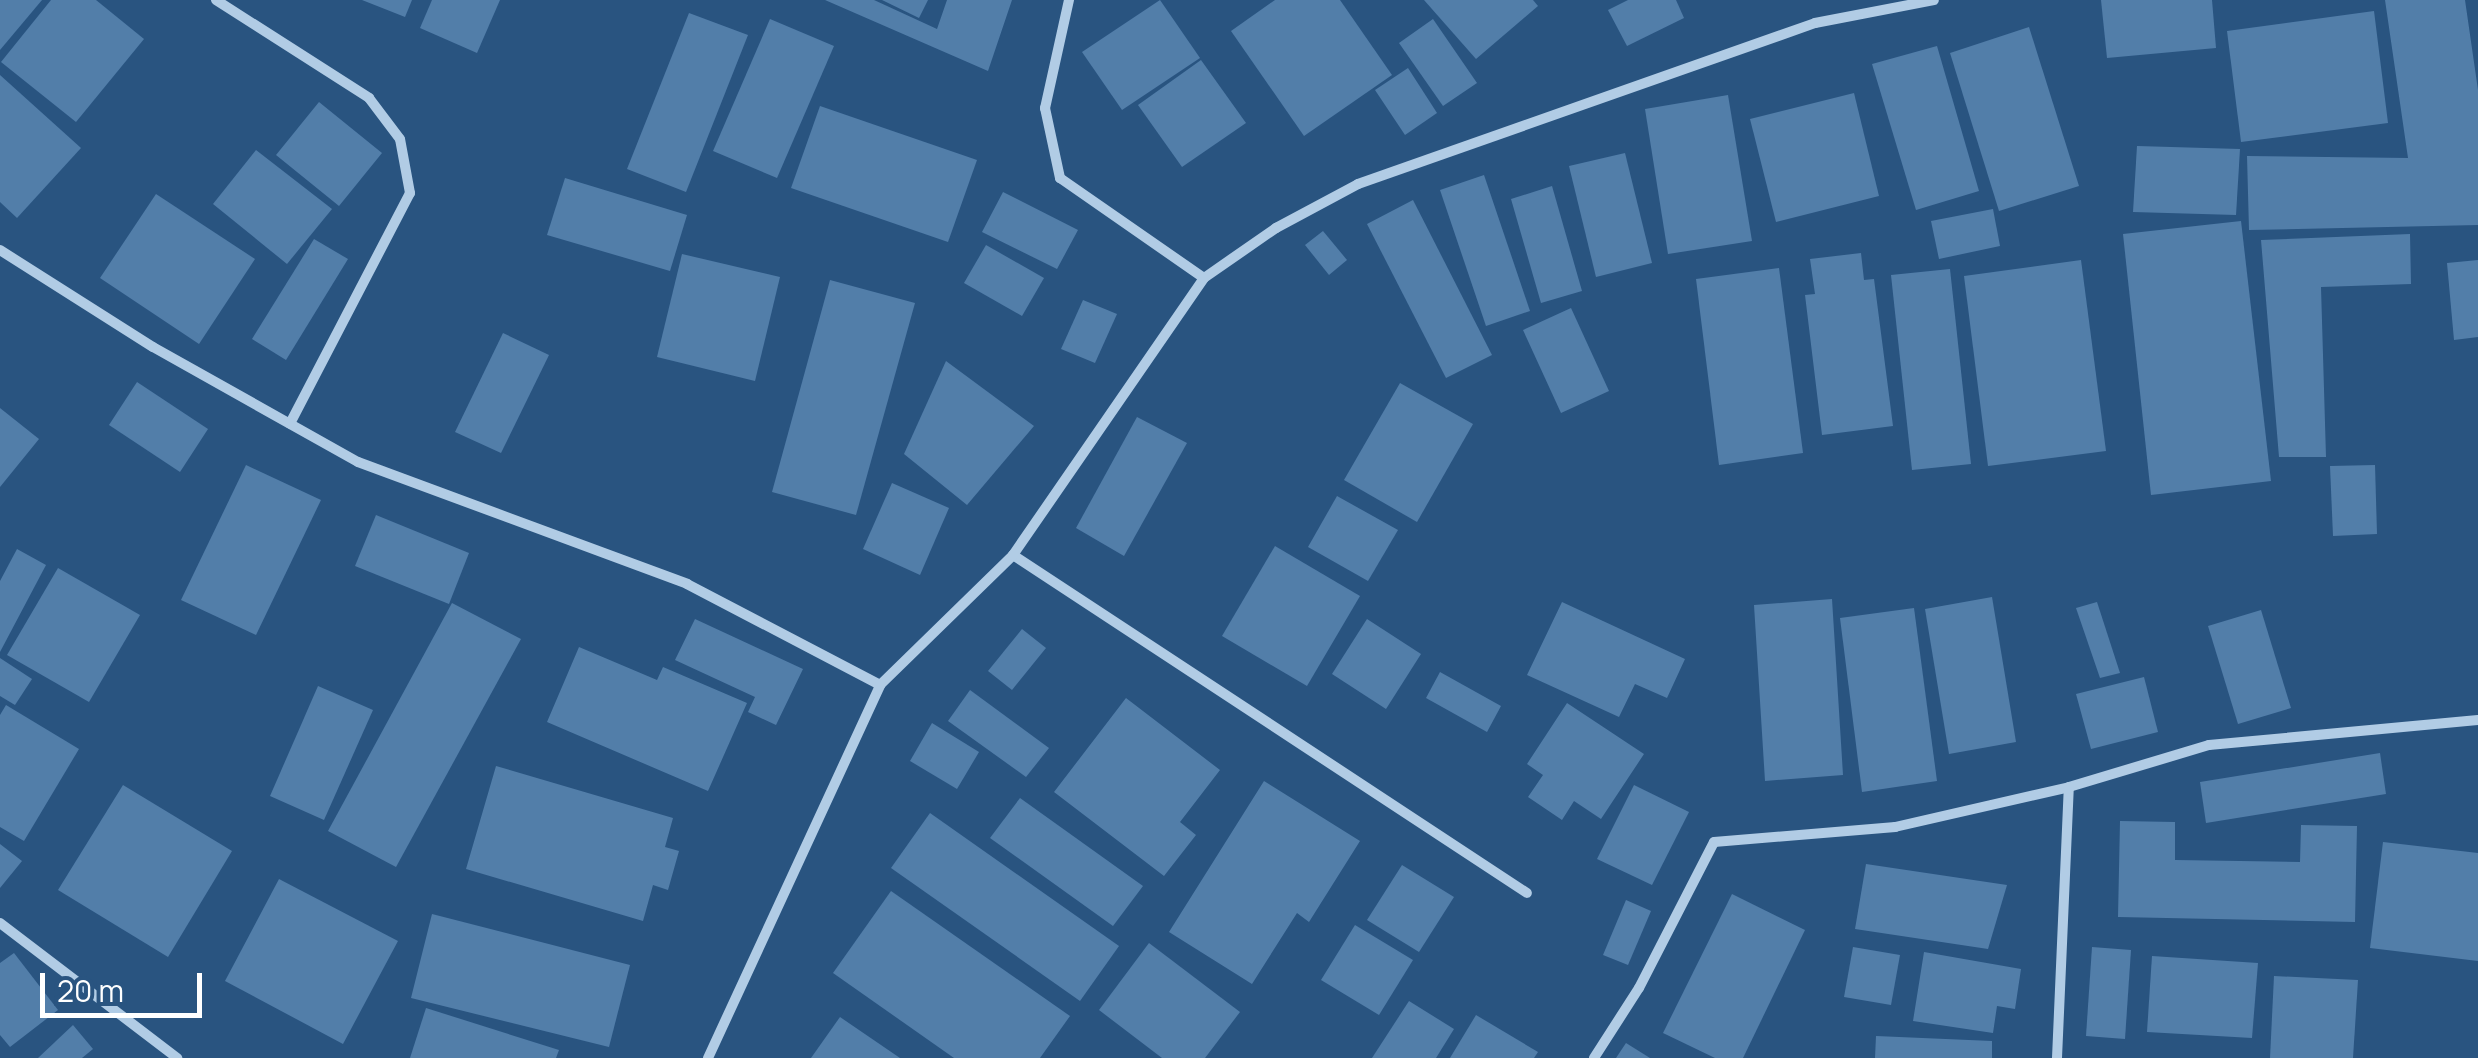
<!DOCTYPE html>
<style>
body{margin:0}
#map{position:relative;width:2478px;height:1058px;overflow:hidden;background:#295480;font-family:Manrope,sans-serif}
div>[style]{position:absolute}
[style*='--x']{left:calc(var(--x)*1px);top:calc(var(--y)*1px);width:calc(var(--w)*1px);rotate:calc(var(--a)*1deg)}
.building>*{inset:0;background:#527ea9}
.minor>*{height:10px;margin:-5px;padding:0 5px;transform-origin:5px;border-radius:5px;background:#b1cce5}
span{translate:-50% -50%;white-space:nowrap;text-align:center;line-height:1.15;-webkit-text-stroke:10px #295480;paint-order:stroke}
.scale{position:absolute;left:40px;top:973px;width:162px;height:45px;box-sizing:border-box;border:5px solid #fff;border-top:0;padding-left:12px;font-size:30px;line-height:35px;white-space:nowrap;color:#fff;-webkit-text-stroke:8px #295480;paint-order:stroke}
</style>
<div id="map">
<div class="building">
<div style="clip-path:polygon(0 0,42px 0,0 50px)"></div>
<div style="clip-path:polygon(51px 0,96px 0,144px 39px,76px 122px,1px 62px)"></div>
<div style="clip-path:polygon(362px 0,412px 0,405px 17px)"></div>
<div style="clip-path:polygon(432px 0,500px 0,477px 53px,420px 28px)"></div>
<div style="clip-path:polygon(825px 0,874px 0,937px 29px,947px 0,1012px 0,988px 71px)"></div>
<div style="clip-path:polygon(882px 0,928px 0,919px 18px)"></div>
<div style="clip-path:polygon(1160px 0,1200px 58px,1122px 110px,1082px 52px)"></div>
<div style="clip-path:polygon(1275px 0,1340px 0,1392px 75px,1304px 136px,1231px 31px)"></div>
<div style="clip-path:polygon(1424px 0,1533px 0,1538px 6px,1476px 59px)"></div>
<div style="clip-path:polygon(1628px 0,1676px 0,1684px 18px,1627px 46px,1608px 10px)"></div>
<div style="clip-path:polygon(2101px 0,2212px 0,2216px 48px,2107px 58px)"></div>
<div style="clip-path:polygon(2385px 0,2465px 0,2478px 90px,2478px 225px,2249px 230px,2247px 156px,2408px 158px)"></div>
<div style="clip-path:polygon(2374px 11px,2388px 123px,2241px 142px,2227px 31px)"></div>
<div style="clip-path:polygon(689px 13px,748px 35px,686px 192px,627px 169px)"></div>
<div style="clip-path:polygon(770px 19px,834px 46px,777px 178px,713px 151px)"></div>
<div style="clip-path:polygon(1433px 19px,1477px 83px,1443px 106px,1399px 43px)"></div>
<div style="clip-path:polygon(2029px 27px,2079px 186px,1999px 211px,1950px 53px)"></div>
<div style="clip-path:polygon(1937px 46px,1979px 191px,1916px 210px,1872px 64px)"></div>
<div style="clip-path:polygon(1201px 60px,1246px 123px,1182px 167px,1138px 105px)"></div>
<div style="clip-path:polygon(1408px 68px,1437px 113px,1405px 135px,1375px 90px)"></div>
<div style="clip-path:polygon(0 75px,81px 148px,17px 218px,0 202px)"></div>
<div style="clip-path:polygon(1854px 93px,1879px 196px,1776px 222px,1750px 119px)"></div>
<div style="clip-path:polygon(1728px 95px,1752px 241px,1668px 254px,1645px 109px)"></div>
<div style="clip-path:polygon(319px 102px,382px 153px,339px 206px,276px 155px)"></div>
<div style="clip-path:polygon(820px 106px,977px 160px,948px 242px,791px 188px)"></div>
<div style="clip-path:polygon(2137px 146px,2240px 149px,2236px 215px,2133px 212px)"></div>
<div style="clip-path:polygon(256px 150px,332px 209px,287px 264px,213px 204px)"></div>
<div style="clip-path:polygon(1625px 153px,1652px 263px,1596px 277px,1569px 166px)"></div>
<div style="clip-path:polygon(1484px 175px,1530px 311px,1486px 326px,1440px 190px)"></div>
<div style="clip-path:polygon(565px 178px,687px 215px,670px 271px,547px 235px)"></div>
<div style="clip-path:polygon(1552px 186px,1582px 291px,1541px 303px,1511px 199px)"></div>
<div style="clip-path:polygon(1003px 192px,1078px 230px,1057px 269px,982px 232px)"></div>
<div style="clip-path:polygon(156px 194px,255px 259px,199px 344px,100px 278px)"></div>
<div style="clip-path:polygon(1413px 200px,1492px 355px,1446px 378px,1367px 224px)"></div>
<div style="clip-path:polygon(1993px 209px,2000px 246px,1939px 259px,1931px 221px)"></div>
<div style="clip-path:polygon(2241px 221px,2271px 481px,2151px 495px,2123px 234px)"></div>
<div style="clip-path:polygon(1323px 231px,1347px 260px,1329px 275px,1305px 245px)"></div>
<div style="clip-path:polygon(2410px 234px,2411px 284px,2321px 287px,2326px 457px,2279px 457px,2261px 240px)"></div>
<div style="clip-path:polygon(314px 239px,348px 259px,286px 360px,252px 339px)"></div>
<div style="clip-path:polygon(986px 245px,1044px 278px,1022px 316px,964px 283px)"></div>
<div style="clip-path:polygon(1861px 253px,1864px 280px,1874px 279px,1893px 426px,1822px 435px,1805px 295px,1815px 294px,1810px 259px)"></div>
<div style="clip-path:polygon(682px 254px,780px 277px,755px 381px,657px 357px)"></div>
<div style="clip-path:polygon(2081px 260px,2106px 451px,1988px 466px,1964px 276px)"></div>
<div style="clip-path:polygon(2478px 260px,2478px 337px,2454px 340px,2447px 263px)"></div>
<div style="clip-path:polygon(1779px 268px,1803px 453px,1719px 465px,1696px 279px)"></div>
<div style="clip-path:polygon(1950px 269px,1971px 464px,1912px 470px,1891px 275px)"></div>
<div style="clip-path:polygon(830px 280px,915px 303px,856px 515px,772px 492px)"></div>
<div style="clip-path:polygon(1083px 300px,1117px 314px,1095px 363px,1061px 349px)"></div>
<div style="clip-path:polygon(1571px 308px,1609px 391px,1561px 413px,1523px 330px)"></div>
<div style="clip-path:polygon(503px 333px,549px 355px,501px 453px,455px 432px)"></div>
<div style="clip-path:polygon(946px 361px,1034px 426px,967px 505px,904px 454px)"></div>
<div style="clip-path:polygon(137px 382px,208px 429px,180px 472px,109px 425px)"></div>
<div style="clip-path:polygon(1400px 383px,1473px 424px,1417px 522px,1344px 480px)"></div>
<div style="clip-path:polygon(0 408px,39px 439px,0 487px)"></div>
<div style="clip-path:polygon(1137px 417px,1187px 443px,1124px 556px,1076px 528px)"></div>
<div style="clip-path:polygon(246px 465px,321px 500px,256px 635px,181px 600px)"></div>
<div style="clip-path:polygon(2375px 465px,2377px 534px,2333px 536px,2330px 466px)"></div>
<div style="clip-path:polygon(892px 483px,949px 508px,920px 575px,863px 549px)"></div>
<div style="clip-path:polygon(1337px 496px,1398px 530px,1368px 581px,1308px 547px)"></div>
<div style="clip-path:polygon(376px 515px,469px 553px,449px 604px,355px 566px)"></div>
<div style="clip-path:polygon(1275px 546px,1360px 596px,1307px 686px,1222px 636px)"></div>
<div style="clip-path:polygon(17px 549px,46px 565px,0 652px,0 581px)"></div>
<div style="clip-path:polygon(58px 568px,140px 615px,89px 702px,7px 655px)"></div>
<div style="clip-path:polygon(1992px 597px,2016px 742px,1949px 754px,1925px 609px)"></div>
<div style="clip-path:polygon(1832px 599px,1843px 775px,1765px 781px,1754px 605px)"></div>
<div style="clip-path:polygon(1562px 602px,1685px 659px,1667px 698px,1635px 684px,1619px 717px,1527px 675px)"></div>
<div style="clip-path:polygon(2097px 602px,2120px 673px,2100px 678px,2076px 608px)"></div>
<div style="clip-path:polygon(452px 603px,521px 639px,396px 867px,328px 831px)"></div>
<div style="clip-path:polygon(1914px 608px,1937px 781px,1862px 792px,1840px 618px)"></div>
<div style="clip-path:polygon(2261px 610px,2291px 708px,2238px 724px,2208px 626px)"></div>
<div style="clip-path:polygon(695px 619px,803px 669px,776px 725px,748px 712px,755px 697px,675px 660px)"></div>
<div style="clip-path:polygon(1367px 619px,1421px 654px,1386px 709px,1332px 674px)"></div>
<div style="clip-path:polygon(1022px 629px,1046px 648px,1012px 690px,988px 671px)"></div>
<div style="clip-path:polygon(579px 647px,657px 680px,663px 667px,747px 703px,708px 791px,547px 722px)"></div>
<div style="clip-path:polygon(0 658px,32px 679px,15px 705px,0 696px)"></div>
<div style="clip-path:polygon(1440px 672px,1501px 706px,1487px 732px,1426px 698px)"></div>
<div style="clip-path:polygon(2144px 677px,2158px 732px,2091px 749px,2076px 694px)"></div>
<div style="clip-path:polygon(318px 686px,373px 710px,324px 820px,270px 796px)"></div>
<div style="clip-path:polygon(970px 690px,1049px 748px,1026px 777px,948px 721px)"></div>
<div style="clip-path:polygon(1126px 698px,1220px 770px,1180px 822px,1196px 835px,1164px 876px,1054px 792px)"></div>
<div style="clip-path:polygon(1567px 703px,1644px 754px,1601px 819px,1574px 801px,1562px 820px,1528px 797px,1543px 775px,1527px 764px)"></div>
<div style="clip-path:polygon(6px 705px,79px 749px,24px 841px,0 827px,0 715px)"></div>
<div style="clip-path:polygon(932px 723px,979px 752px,957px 789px,910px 761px)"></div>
<div style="clip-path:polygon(2380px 753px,2386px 794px,2206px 823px,2200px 782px)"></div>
<div style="clip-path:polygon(496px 766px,673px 818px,665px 847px,679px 851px,668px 890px,653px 885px,643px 921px,466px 869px)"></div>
<div style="clip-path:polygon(1264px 781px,1360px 841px,1309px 922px,1297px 913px,1252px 984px,1169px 932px)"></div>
<div style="clip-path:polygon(123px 785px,232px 851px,168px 957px,58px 890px)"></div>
<div style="clip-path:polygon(1634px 785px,1689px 812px,1652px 885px,1597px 859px)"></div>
<div style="clip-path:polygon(1020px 798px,1143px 886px,1113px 926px,990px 838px)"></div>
<div style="clip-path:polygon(930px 813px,1119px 946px,1080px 1001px,891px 868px)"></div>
<div style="clip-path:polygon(2120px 821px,2175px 822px,2175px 860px,2300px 862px,2301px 825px,2357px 826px,2355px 922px,2118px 917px)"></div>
<div style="clip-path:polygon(2383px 842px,2478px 853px,2478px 961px,2370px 948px)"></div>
<div style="clip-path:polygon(0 844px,22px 861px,0 888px)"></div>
<div style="clip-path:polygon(1866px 864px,2007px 885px,1988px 949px,1855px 929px)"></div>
<div style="clip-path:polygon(1402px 865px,1454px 897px,1419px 952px,1367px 920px)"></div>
<div style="clip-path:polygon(279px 879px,398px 941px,343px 1044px,225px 981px)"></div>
<div style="clip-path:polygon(891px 891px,1070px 1016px,1040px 1058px,954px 1058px,833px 973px)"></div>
<div style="clip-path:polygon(1732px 894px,1805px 930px,1743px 1058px,1715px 1058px,1663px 1033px)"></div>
<div style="clip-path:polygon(1626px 900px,1651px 911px,1628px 965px,1603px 955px)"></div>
<div style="clip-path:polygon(432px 914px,630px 965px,609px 1047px,411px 998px)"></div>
<div style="clip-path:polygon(1355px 925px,1413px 960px,1379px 1015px,1321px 980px)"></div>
<div style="clip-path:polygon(1149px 943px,1240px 1012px,1205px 1058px,1162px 1058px,1099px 1010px)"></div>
<div style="clip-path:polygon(1853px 947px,1900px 955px,1891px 1005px,1844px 997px)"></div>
<div style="clip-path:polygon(2092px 947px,2131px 950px,2125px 1039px,2086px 1036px)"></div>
<div style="clip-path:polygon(1924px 952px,2021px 969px,2015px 1009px,1997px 1006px,1993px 1033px,1913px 1021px)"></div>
<div style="clip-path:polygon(14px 953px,58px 1010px,10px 1047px,0 1035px,0 963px)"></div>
<div style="clip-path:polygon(2152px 956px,2258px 963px,2252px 1038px,2147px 1032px)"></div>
<div style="clip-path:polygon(2274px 976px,2358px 980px,2353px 1058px,2270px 1058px)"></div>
<div style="clip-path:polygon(1409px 1001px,1454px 1029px,1436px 1058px,1372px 1058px)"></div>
<div style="clip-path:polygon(426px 1008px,559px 1050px,556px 1058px,410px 1058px)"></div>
<div style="clip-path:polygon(1476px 1015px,1538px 1052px,1534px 1058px,1450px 1058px)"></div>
<div style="clip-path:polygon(840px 1017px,900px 1058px,811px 1058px)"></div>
<div style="clip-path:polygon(73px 1025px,93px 1049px,82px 1058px,38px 1058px)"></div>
<div style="clip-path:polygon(1876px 1036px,1992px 1041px,1992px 1058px,1875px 1058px)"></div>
<div style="clip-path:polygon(1626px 1043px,1650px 1058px,1616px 1058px)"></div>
</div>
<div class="minor">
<div style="--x:216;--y:0;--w:182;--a:32.6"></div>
<div style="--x:369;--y:98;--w:51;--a:52.9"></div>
<div style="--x:400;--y:139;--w:55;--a:79.5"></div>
<div style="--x:410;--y:193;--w:260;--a:117.5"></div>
<div style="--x:1069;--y:0;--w:111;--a:102.5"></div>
<div style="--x:1045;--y:108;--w:72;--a:77.9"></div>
<div style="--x:1060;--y:178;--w:175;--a:34.8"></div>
<div style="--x:0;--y:250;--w:181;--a:32.4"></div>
<div style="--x:153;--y:347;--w:235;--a:29.3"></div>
<div style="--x:358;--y:462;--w:351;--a:20.3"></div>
<div style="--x:687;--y:584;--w:218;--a:27.6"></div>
<div style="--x:1013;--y:555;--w:615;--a:33.33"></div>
<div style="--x:0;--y:923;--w:223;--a:37.3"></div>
<div style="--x:708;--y:1058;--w:411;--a:-65.2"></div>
<div style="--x:880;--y:685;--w:186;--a:-44.3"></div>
<div style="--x:1013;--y:555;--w:336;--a:-55.4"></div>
<div style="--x:1204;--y:278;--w:88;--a:-34.8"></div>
<div style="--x:1276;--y:228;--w:93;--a:-28.2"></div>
<div style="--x:1358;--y:184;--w:485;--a:-19.4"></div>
<div style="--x:1815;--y:23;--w:121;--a:-10.9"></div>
<div style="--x:1594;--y:1058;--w:83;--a:-57.3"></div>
<div style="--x:1639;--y:988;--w:164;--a:-62.8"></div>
<div style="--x:1714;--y:842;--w:182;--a:-4.7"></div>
<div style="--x:1895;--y:827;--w:179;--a:-12.9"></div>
<div style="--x:2069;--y:787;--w:146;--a:-16.7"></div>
<div style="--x:2209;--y:745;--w:270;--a:-5.3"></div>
<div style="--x:2057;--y:1058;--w:271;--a:-87.5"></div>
</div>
<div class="scale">20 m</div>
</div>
